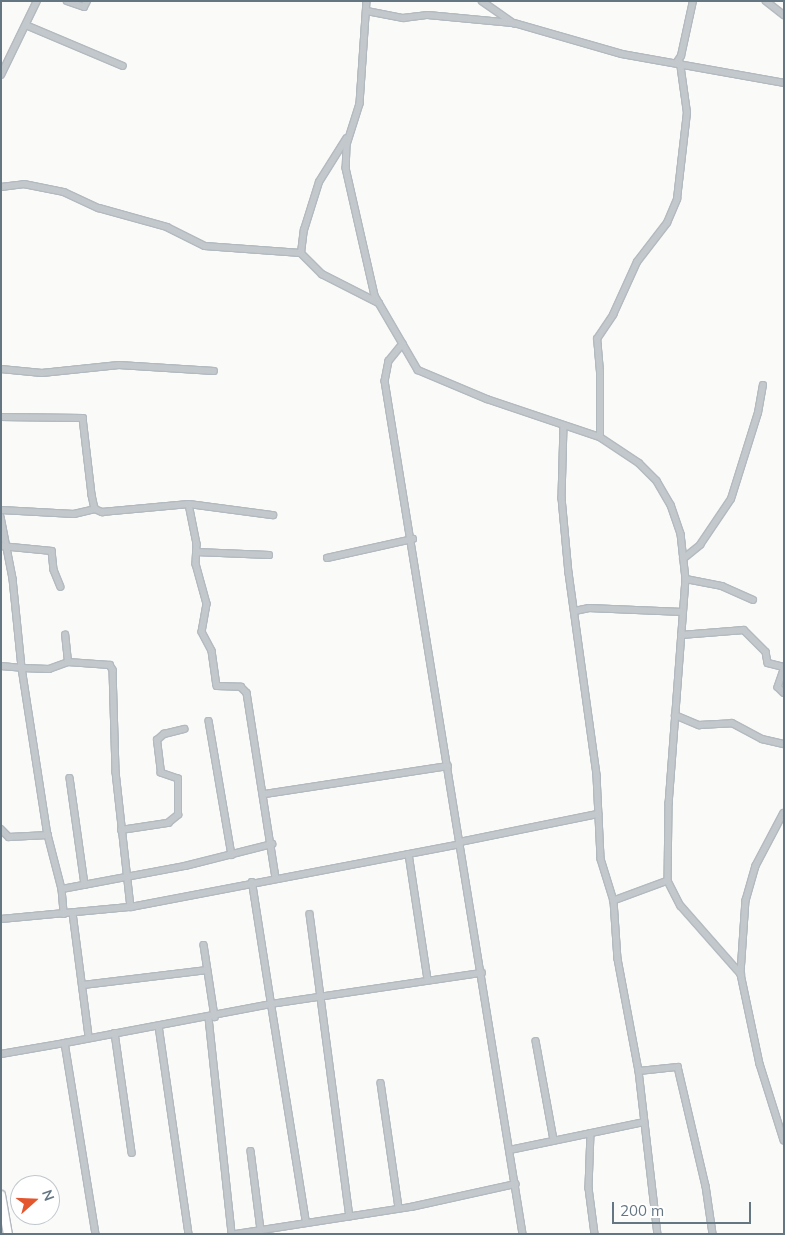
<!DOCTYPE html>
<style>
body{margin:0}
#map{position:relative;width:785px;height:1235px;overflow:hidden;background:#fafaf8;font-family:Mulish,sans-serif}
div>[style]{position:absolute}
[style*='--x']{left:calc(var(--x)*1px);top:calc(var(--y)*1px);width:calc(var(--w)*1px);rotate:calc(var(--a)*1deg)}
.roads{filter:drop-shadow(1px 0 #b3babf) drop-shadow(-1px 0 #b3babf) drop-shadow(0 1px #b3babf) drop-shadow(0 -1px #b3babf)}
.street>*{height:5.5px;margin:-2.75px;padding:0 2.75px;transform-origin:2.75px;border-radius:2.75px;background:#c3c8cc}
.secondary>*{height:8px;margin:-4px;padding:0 4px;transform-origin:4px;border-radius:4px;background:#fff}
span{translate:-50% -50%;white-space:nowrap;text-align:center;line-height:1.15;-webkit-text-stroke:5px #fff;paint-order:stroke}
.frame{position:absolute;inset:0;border:2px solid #657683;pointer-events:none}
.north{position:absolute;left:10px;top:1175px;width:50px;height:50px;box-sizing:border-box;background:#fff;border:1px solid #c1c8cd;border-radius:50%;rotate:70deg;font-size:14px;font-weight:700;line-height:20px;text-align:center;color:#657683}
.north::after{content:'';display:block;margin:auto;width:18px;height:22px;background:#e4572e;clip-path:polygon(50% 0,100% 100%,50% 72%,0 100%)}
.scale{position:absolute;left:612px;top:1202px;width:139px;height:22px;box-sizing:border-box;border:2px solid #657683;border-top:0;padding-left:6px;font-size:15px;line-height:18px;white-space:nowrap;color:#657683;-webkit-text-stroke:4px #fff;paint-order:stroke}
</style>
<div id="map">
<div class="roads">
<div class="street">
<div style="--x:67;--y:1;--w:18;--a:19"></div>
<div style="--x:84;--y:7;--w:7;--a:-63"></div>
<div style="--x:367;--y:1;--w:103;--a:93.9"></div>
<div style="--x:360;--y:104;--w:43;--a:107.6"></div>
<div style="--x:347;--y:145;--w:23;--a:92"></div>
<div style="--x:346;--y:168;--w:131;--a:77.2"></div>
<div style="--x:375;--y:296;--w:56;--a:59.7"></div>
<div style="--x:403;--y:344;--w:30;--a:60"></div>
<div style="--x:418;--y:370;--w:75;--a:22.8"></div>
<div style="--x:487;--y:399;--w:119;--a:18.6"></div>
<div style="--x:600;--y:437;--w:47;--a:33.7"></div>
<div style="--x:639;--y:463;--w:25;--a:45"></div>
<div style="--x:657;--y:481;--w:28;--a:60"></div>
<div style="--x:671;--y:505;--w:31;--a:71"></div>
<div style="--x:681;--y:534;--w:45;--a:83.7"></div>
<div style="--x:686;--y:579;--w:225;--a:94.3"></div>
<div style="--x:669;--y:803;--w:78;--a:90.7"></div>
<div style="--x:668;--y:881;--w:28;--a:63"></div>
<div style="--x:681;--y:906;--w:91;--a:48.6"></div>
<div style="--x:482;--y:1;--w:39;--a:35"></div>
<div style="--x:514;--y:23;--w:112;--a:16"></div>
<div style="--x:622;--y:54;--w:165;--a:10.1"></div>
<div style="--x:766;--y:1;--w:23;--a:38"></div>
<div style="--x:367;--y:11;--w:37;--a:11"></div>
<div style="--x:403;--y:18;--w:25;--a:-7"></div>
<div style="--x:428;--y:15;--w:85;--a:5.4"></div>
<div style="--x:26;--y:25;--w:105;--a:22.9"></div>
<div style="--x:677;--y:62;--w:7;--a:-56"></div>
<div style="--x:681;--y:56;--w:56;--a:-77.7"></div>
<div style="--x:1;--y:75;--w:82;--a:-64.1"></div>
<div style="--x:1;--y:187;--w:23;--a:-7"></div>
<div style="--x:24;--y:184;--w:41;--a:11.3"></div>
<div style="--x:64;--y:192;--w:38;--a:25"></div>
<div style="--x:99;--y:208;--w:71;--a:15.6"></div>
<div style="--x:167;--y:227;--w:42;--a:26.6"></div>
<div style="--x:205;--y:246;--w:96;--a:4.2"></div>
<div style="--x:301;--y:253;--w:23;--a:-83"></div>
<div style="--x:304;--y:230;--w:50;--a:-72.6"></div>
<div style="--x:319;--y:182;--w:51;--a:-57.9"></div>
<div style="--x:301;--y:253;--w:30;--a:45"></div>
<div style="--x:322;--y:274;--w:64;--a:27"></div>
<div style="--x:403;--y:344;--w:22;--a:129"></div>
<div style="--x:389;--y:361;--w:20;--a:101"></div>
<div style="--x:385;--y:381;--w:864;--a:80.81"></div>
<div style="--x:1;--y:369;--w:41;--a:5.6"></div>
<div style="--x:42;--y:373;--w:77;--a:-5.9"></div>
<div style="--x:119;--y:365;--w:95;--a:3.6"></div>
<div style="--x:1;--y:417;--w:82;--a:0.7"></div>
<div style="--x:83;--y:418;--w:78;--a:83.3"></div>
<div style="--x:92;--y:495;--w:14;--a:78"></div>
<div style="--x:95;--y:509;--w:8;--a:23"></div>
<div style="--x:102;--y:512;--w:87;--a:-5.3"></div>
<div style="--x:189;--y:504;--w:85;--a:7.5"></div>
<div style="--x:564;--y:426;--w:72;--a:91.6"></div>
<div style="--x:562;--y:498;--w:75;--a:84.7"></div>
<div style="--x:569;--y:573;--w:205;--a:82.1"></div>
<div style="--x:597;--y:776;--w:83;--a:87.2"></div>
<div style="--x:601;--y:859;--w:44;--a:72.8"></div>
<div style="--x:600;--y:437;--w:65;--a:-90"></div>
<div style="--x:600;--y:372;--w:33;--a:-95"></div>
<div style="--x:597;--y:339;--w:29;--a:-56"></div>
<div style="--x:613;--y:315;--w:58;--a:-65.6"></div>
<div style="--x:637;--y:262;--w:49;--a:-52.4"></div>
<div style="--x:667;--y:223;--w:26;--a:-67"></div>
<div style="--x:677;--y:199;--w:87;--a:-83.4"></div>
<div style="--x:687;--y:113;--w:50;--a:-98"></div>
<div style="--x:189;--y:504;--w:41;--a:78.7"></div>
<div style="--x:197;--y:544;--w:20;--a:93"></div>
<div style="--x:196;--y:564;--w:41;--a:74.6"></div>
<div style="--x:207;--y:604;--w:28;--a:100"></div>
<div style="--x:202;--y:632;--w:21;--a:62"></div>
<div style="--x:212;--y:651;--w:35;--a:82"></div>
<div style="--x:217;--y:686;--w:24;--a:2"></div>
<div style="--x:241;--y:687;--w:8;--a:45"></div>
<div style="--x:247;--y:693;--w:187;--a:81.1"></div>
<div style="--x:1;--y:510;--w:73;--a:3.1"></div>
<div style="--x:74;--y:514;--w:22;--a:-13"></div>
<div style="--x:1;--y:517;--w:63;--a:79"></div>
<div style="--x:13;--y:579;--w:89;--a:84.2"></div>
<div style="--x:22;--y:668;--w:27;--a:2"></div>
<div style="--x:49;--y:669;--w:20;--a:-20"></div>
<div style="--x:68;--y:662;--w:27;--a:-96"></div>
<div style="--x:1;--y:546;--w:51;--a:5.6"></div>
<div style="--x:52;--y:551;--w:19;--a:84"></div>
<div style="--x:54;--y:570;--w:18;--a:68"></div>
<div style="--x:196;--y:552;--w:73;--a:2.4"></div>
<div style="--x:327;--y:558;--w:88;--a:-12.5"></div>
<div style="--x:683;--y:559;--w:22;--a:-39"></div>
<div style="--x:700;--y:545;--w:55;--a:-56"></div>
<div style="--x:731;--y:499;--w:90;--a:-72.6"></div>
<div style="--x:758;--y:413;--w:28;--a:-80"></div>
<div style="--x:686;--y:579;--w:37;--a:11"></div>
<div style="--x:722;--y:586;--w:34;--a:24"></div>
<div style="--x:575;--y:611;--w:14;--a:-12"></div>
<div style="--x:589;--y:608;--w:94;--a:2.4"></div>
<div style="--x:681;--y:635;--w:63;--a:-4.5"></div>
<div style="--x:744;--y:630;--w:31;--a:45"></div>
<div style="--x:766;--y:652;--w:11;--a:80"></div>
<div style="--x:768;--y:663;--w:16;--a:14"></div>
<div style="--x:68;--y:662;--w:42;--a:4.1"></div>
<div style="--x:110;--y:665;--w:6;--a:59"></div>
<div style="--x:113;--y:670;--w:102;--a:88.3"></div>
<div style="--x:116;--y:772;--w:136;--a:83.7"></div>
<div style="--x:1;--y:666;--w:21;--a:5"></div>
<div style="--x:22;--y:668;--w:169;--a:81.2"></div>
<div style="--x:784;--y:670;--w:18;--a:109"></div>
<div style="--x:778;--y:687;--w:8;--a:45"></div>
<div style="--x:675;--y:715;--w:26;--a:23"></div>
<div style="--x:699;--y:725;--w:33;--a:-3"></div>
<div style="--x:732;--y:723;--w:34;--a:28"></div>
<div style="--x:762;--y:739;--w:23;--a:13"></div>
<div style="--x:209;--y:721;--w:136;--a:80.3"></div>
<div style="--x:70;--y:778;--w:108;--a:82"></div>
<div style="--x:265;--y:794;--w:185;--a:-8.7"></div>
<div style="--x:784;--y:813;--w:60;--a:117.8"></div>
<div style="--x:756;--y:866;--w:35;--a:106"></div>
<div style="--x:746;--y:900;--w:74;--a:93.9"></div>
<div style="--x:741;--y:974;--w:92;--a:78.1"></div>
<div style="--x:760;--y:1064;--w:80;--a:72.5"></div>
<div style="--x:1;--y:829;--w:11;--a:45"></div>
<div style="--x:9;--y:837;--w:39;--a:-3"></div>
<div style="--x:48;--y:835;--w:56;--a:75.5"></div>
<div style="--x:62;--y:889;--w:25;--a:85"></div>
<div style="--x:121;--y:830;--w:48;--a:-8.5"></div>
<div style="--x:168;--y:823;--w:13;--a:-39"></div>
<div style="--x:178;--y:815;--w:36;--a:-90"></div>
<div style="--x:178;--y:779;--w:18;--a:-161"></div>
<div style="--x:161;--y:773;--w:33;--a:-97"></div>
<div style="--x:157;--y:740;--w:9;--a:-41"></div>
<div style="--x:164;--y:734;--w:21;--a:-14"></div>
<div style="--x:460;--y:842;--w:141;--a:-11.5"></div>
<div style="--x:409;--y:854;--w:127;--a:81.4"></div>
<div style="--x:668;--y:881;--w:58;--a:159.7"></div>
<div style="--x:614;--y:901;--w:58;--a:86.1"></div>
<div style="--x:618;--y:959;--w:114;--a:79.4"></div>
<div style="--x:639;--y:1071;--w:39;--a:-6"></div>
<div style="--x:678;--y:1067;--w:122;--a:76.8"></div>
<div style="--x:706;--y:1186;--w:49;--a:81.7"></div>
<div style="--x:62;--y:889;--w:125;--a:-10.6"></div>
<div style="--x:185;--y:866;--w:90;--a:-14.2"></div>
<div style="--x:73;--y:913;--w:125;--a:82.6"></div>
<div style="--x:310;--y:914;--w:305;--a:82.5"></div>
<div style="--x:1;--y:919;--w:131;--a:-5.3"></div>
<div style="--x:131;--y:907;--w:335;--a:-10.8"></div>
<div style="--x:204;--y:945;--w:73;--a:81.3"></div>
<div style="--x:83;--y:985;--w:125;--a:-6.9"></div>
<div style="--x:209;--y:1018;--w:217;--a:83.9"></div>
<div style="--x:159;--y:1026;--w:210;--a:81.8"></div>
<div style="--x:115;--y:1033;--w:121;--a:81.9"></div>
<div style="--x:536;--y:1041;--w:101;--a:79.7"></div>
<div style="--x:65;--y:1043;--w:210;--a:-10.7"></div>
<div style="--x:271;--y:1004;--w:123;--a:-98.9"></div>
<div style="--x:1;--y:1054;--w:65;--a:-9.8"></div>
<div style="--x:65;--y:1043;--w:193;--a:80.8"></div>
<div style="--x:639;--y:1071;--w:164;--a:83.4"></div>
<div style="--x:381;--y:1083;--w:126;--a:81.8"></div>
<div style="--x:591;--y:1133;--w:55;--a:92.1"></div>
<div style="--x:589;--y:1188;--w:46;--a:82.6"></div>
<div style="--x:510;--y:1150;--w:137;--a:-11.8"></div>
<div style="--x:251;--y:1151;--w:80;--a:82.8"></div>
<div style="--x:306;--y:1223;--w:222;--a:-99.1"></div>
<div style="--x:271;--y:1004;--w:213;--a:-8.4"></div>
<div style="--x:236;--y:1234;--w:177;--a:-8.8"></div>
<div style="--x:411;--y:1207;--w:107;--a:-12.4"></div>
</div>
<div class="secondary">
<div style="--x:1;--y:1195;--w:40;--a:80"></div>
</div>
</div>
<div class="frame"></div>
<div class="north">N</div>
<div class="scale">200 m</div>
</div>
